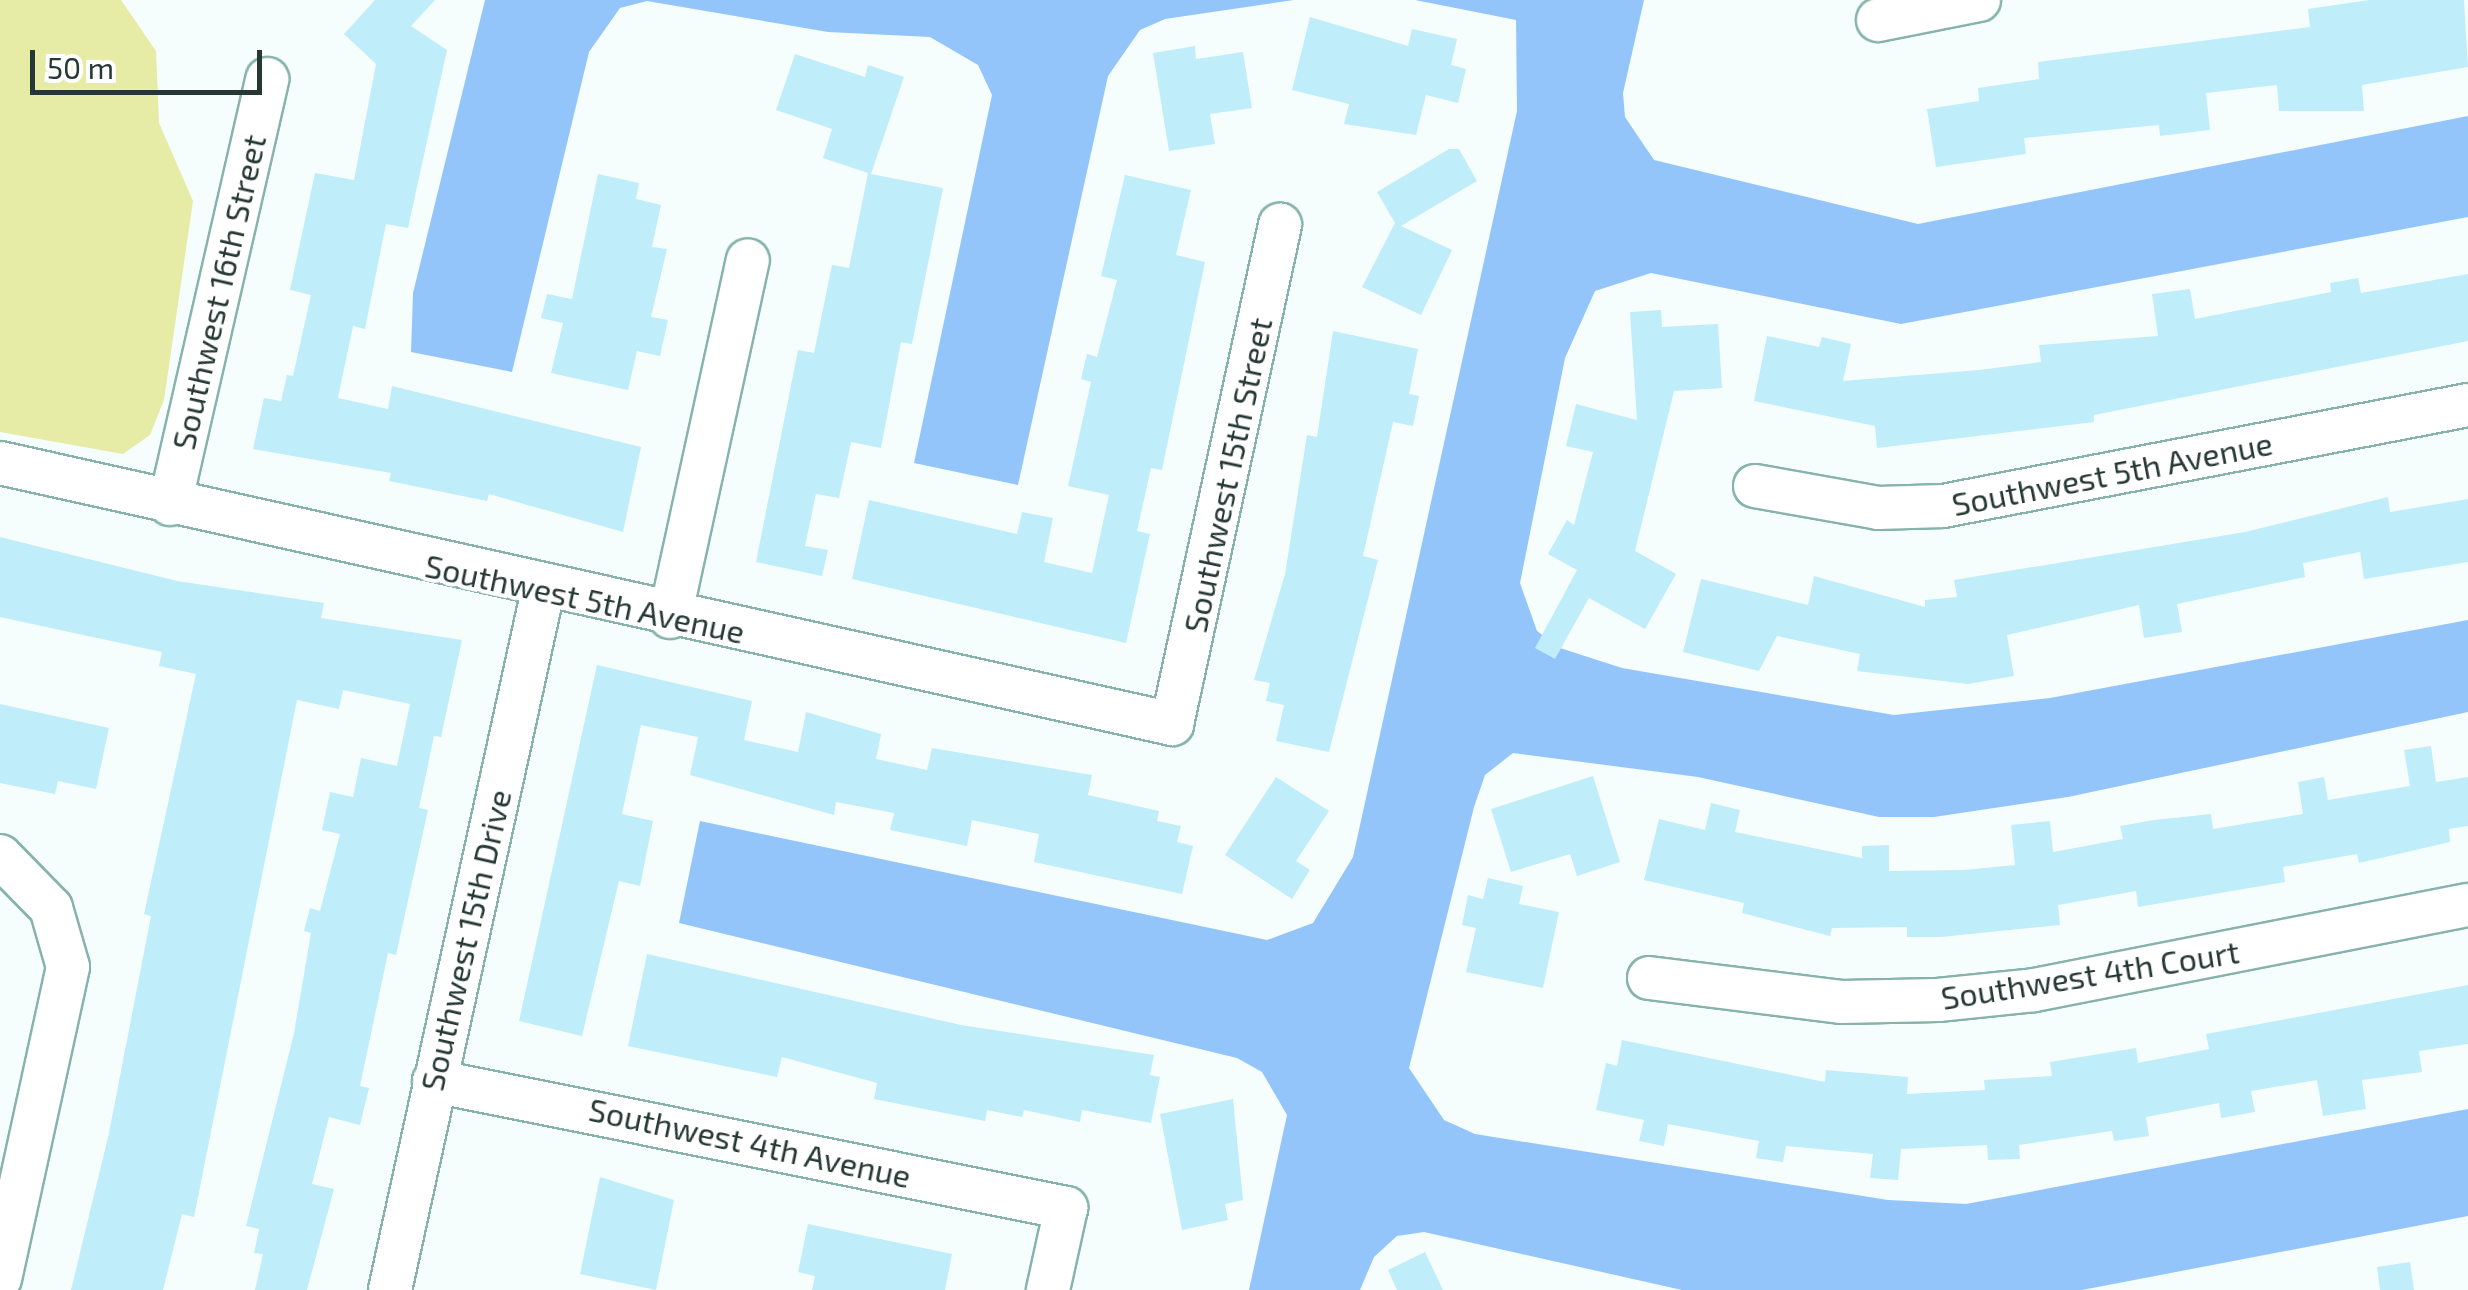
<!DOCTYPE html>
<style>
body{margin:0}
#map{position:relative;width:2468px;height:1290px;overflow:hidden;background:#f5fefc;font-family:"Exo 2",sans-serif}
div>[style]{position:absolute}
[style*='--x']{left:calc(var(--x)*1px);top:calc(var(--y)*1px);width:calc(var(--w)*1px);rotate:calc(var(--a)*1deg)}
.green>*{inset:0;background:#e6eba6}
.water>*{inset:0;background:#93c5fb}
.building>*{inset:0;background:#c0edfa}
.roads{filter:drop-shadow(2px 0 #87b3ab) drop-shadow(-2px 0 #87b3ab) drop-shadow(0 2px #87b3ab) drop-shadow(0 -2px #87b3ab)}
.minor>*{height:42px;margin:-21px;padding:0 21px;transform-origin:21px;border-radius:21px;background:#fff}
span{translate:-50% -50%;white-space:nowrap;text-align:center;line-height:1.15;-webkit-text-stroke:8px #fff;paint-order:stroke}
.street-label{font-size:32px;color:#263834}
.scale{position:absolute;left:30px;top:50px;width:232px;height:45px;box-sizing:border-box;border:5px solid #263834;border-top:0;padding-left:12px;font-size:30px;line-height:35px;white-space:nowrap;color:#263834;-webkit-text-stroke:8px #fff;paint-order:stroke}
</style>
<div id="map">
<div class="green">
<div style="clip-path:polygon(0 0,121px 0,156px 51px,159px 123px,193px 201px,164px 400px,150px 435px,123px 454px,0 432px)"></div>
</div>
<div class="water">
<div style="clip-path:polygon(485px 0,1294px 0,1165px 19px,1140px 30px,1108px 76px,1018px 485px,914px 463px,992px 95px,978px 65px,930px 37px,828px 32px,647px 1px,620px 8px,589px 52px,512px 372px,411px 352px,413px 293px)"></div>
<div style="clip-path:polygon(1415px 0,1644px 0,1623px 93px,1625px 117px,1654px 160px,1918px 224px,2468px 116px,2468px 217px,1901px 324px,1651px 273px,1595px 291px,1565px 358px,1520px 583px,1537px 631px,1560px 648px,1622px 668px,1894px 715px,2050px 698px,2468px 620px,2468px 712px,2068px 797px,1934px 817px,1879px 817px,1698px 777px,1513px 753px,1485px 775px,1474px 807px,1409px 1068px,1444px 1120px,1475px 1134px,1888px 1200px,1966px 1204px,2468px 1109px,2468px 1216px,2082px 1290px,1682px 1290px,1424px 1232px,1397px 1236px,1374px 1257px,1360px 1290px,1249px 1290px,1287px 1115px,1262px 1072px,1237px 1058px,679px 923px,700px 821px,1267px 940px,1313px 923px,1353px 857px,1517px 111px,1516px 20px)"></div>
</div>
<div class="building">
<div style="clip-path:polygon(375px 0,435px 0,411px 26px,447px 50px,408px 228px,386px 224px,365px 329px,353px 326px,338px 398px,388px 409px,392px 386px,641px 447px,623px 532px,489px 494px,487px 501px,389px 481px,391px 473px,253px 449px,264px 398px,281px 401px,287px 375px,293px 376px,311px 295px,290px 290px,315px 173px,354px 180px,376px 64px,344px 34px)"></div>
<div style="clip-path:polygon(2369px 0,2464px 0,2468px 67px,2362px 85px,2364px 111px,2279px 111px,2277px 85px,2206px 93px,2210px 130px,2160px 136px,2159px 125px,2024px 138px,2026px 154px,1936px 167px,1927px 109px,1979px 101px,1978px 88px,2039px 79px,2038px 62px,2310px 27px,2308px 9px)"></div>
<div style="clip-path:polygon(1310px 17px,1408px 46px,1412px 29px,1457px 39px,1451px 65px,1466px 69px,1458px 103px,1426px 95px,1416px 135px,1344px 124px,1349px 104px,1292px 90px)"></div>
<div style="clip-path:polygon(1195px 46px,1196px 59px,1243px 52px,1252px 108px,1210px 114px,1215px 144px,1169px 151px,1153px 53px)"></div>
<div style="clip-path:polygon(795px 54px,865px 77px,868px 65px,904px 77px,871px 174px,943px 188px,912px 344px,901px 342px,881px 448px,851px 442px,839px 498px,816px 494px,805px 546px,828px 550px,822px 576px,756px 562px,798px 350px,814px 353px,832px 265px,849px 268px,868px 173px,823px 158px,832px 129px,776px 110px)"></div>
<div style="clip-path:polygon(1449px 149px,1459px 149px,1477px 181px,1401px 226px,1452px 250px,1421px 315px,1362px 287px,1395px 223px,1377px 192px)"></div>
<div style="clip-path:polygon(598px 174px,639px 183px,636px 199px,661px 205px,652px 247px,667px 249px,651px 317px,668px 320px,660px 356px,637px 351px,628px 390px,551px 373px,563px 323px,541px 318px,547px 294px,572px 299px)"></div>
<div style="clip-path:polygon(1125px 175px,1191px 190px,1176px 255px,1205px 262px,1162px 470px,1151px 468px,1137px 531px,1150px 534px,1126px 643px,852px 579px,869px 500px,1017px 534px,1022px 512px,1053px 518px,1044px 562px,1092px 573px,1109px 495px,1068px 486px,1091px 382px,1081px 379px,1087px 354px,1097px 357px,1117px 280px,1101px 276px)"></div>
<div style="clip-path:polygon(2468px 274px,2468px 341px,2094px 415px,2094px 422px,1877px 448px,1875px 426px,1754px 401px,1767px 336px,1819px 347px,1822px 337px,1851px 344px,1843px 381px,1979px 370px,2041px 362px,2039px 345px,2158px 336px,2152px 294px,2190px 289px,2195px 319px,2331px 292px,2330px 283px,2358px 278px,2361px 293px)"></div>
<div style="clip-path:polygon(1661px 310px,1662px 327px,1718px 324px,1722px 388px,1674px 391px,1635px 551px,1676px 574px,1645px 629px,1589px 598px,1555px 659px,1535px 648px,1577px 570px,1548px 554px,1567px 520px,1574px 525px,1593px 452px,1566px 446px,1576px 404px,1637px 420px,1630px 312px)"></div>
<div style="clip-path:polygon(1333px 331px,1418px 349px,1409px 394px,1419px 396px,1413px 426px,1393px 422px,1363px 556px,1378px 560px,1329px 752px,1276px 741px,1284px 705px,1266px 701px,1270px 683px,1254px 680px,1285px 574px,1307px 435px,1317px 437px)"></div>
<div style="clip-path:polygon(2388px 497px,2390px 512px,2468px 499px,2468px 562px,2364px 579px,2360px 552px,2303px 563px,2305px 577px,2177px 604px,2182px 632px,2144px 638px,2139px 605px,2007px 635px,2014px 676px,1968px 684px,1857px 671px,1860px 654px,1777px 636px,1759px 671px,1683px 652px,1701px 579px,1808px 605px,1814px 576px,1925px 607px,1925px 600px,1957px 597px,1954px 580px,2245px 532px)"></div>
<div style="clip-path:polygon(0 537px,177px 581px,324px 603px,321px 618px,462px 640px,441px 737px,434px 736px,419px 808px,428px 810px,396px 955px,388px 953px,360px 1086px,369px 1088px,360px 1125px,329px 1117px,312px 1184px,334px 1189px,307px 1290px,255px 1290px,263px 1254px,254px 1253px,259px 1229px,246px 1226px,294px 1033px,311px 933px,304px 931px,310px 908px,320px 911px,340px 834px,322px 830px,330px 792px,353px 797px,361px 758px,397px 766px,410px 704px,343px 690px,339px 709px,297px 700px,194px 1217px,182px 1214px,163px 1290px,71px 1290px,109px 1133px,151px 916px,144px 914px,196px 674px,159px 666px,162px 652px,0 617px)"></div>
<div style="clip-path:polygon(597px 665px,752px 701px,744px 740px,798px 752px,806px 712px,881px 734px,876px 759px,927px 770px,932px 748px,1092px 775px,1088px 795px,1159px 811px,1157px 821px,1181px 826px,1177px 842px,1193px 846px,1182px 894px,1034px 862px,1039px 834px,972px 820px,967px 846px,890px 830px,894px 813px,836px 802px,834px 815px,690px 775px,698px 737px,641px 725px,622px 814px,653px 821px,640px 886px,619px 881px,582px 1036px,519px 1021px)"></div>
<div style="clip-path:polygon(0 704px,109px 728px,96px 789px,58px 781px,55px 794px,0 783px)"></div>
<div style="clip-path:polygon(2431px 746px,2436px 782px,2468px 777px,2468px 826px,2449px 829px,2450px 842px,2359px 863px,2357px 854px,2283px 867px,2285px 882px,2138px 907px,2136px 891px,2058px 905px,2060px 925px,1941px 937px,1907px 937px,1907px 927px,1832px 928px,1830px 936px,1742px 913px,1744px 903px,1644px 880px,1659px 819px,1705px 830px,1711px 803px,1740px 810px,1735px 832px,1862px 858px,1862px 846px,1889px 845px,1889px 871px,1964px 870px,2015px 865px,2011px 825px,2050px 821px,2053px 852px,2123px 839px,2120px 826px,2154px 820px,2211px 814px,2213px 829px,2303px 814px,2298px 782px,2324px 777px,2328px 800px,2410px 786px,2404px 750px)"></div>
<div style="clip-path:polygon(1593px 776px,1620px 862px,1577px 876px,1570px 854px,1511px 872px,1491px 809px)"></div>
<div style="clip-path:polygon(1276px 777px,1329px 811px,1296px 861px,1310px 870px,1292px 899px,1225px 855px)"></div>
<div style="clip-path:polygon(1488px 878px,1523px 886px,1519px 904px,1559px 912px,1543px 988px,1466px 972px,1476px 928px,1462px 925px,1468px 895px,1483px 899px)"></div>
<div style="clip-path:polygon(647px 954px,961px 1025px,1154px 1055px,1150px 1075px,1160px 1077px,1151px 1123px,1082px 1110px,1080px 1122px,1024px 1110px,1022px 1117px,987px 1110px,985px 1121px,874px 1099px,877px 1083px,782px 1057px,777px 1077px,628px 1046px)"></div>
<div style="clip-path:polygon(2468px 985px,2468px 1044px,2419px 1051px,2422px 1072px,2362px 1080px,2366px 1109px,2323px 1116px,2317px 1080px,2251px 1091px,2255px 1112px,2221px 1118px,2219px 1103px,2146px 1117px,2149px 1136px,2114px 1141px,2112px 1131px,2019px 1145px,2020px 1159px,1988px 1160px,1987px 1145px,1901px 1149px,1898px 1180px,1870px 1178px,1873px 1154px,1786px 1146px,1783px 1162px,1756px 1158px,1759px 1141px,1668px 1124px,1664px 1146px,1639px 1141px,1644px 1120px,1596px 1110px,1606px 1063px,1617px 1066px,1622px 1040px,1825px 1082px,1826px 1070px,1908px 1077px,1907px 1094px,1985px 1090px,1984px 1080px,2052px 1076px,2050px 1062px,2136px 1048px,2138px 1063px,2209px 1049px,2206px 1034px)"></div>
<div style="clip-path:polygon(1233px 1099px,1243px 1200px,1225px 1204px,1228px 1220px,1182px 1230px,1160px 1114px)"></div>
<div style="clip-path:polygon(600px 1177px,674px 1200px,656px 1290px,580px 1274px)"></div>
<div style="clip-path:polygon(808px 1224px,952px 1254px,945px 1290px,812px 1290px,815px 1276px,798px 1272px)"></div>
<div style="clip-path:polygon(1425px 1252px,1443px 1290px,1397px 1290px,1388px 1270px)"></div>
<div style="clip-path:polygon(2410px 1262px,2414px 1290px,2380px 1290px,2377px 1267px)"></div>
</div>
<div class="roads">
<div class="minor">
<div style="--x:1878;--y:20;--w:103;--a:-11.2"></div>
<div style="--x:0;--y:463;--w:1201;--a:12.55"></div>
<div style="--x:1172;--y:724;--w:511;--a:-77.79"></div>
<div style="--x:1755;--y:486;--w:125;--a:10.1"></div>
<div style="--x:1878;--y:508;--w:65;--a:-1.8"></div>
<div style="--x:1943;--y:506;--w:535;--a:-10.89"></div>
<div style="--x:170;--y:504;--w:436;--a:-77.1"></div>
<div style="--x:670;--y:617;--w:365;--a:-77.7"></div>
<div style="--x:0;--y:856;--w:73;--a:45.6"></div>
<div style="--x:51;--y:908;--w:61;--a:73.9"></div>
<div style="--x:68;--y:967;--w:319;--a:102.3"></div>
<div style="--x:1649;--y:978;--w:193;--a:7.1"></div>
<div style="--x:1841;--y:1002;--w:97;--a:-1.2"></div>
<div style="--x:1938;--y:1000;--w:97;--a:-5.9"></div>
<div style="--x:2034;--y:990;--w:442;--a:-11.1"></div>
<div style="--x:434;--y:1081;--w:645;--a:11.36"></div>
<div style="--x:1066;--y:1208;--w:84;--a:102.4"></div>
<div style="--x:390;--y:1290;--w:717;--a:-77.67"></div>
</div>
</div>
<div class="street-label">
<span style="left:218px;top:292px;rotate:-77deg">Southwest 16th Street</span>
<span style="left:2112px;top:473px;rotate:-11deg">Southwest 5th Avenue</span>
<span style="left:1227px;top:475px;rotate:-78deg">Southwest 15th Street</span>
<span style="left:585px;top:598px;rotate:12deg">Southwest 5th Avenue</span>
<span style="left:465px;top:940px;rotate:-77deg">Southwest 15th Drive</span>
<span style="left:2090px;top:974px;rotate:-9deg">Southwest 4th Court</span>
<span style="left:750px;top:1142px;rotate:12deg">Southwest 4th Avenue</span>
</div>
<div class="scale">50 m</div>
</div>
